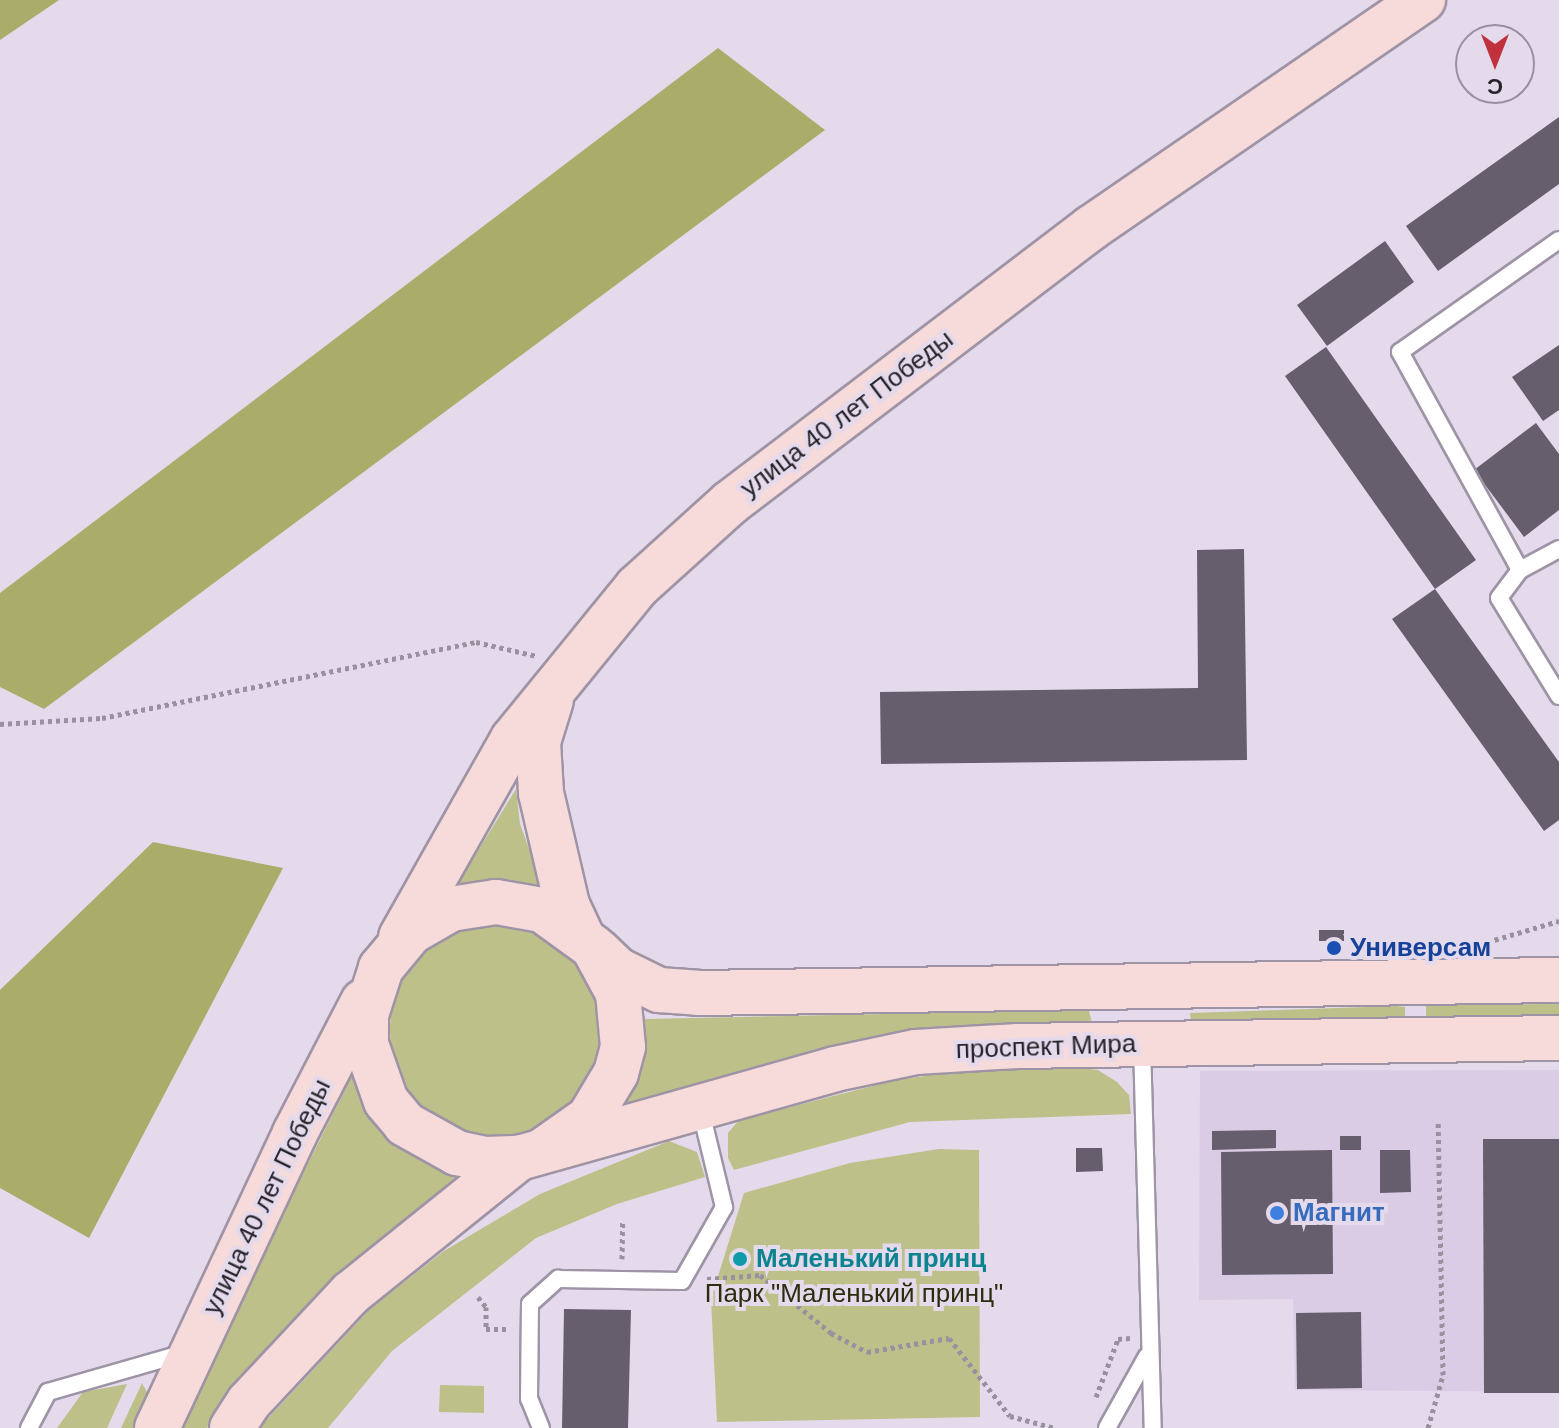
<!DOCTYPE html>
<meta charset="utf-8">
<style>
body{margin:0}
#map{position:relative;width:1559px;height:1428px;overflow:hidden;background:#e4daec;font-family:Helvetica,sans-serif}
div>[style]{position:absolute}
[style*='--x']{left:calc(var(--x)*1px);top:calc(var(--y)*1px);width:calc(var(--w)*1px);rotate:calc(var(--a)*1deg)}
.built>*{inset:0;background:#dbcce5}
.green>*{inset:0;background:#bdc089}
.round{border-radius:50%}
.forest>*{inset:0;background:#aaac69}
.building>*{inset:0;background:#665d6d}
.path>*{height:5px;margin-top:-2.5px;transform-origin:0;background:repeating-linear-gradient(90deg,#99919f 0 4px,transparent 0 8px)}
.roads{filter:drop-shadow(2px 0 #9e94a5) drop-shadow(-2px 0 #9e94a5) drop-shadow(0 2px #9e94a5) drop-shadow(0 -2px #9e94a5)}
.lane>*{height:16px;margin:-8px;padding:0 8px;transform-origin:8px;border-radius:8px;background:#fff}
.secondary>*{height:44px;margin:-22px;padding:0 22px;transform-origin:22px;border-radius:22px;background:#f7dada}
.dots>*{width:22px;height:22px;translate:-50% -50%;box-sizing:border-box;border:4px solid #e4daec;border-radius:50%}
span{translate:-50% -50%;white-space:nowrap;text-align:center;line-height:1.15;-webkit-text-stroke:8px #e4daec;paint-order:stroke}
.street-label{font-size:26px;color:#262229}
.transit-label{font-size:26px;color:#164399;font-weight:700}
.left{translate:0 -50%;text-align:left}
.shop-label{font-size:26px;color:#366cbe;font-weight:700}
.culture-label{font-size:26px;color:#0d838f;font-weight:700}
.park-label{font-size:26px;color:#2c2d0e}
.north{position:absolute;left:1455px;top:24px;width:80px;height:80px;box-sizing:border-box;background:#e4daec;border:2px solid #98909e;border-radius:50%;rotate:180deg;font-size:22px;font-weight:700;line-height:32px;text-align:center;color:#262229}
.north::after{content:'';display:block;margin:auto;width:28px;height:36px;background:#c1313d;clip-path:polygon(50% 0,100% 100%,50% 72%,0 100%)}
</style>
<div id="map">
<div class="built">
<div style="clip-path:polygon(1559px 1070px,1559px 1392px,1295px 1390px,1293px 1299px,1199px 1300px,1200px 1071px)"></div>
</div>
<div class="green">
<div style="clip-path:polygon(516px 789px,520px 824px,546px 895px,454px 890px)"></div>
<div class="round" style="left:390px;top:924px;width:212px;height:212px"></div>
<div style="clip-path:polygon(1559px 1004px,1559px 1023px,1426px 1025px,1426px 1005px)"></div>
<div style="clip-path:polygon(1396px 1006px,1405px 1007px,1405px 1024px,1192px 1028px,1190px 1013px)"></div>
<div style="clip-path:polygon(1072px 1010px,1089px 1011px,1092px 1023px,622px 1112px,644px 1059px,645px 1019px)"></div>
<div style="clip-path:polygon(1083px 1068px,1098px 1070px,1117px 1082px,1129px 1095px,1131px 1114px,910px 1122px,734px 1170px,728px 1158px,728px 1133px,739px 1120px,896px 1080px,961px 1071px)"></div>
<div style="clip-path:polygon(353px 1074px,360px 1092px,405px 1148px,458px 1176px,301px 1313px,244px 1374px,207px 1428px,175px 1428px)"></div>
<div style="clip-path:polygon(669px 1141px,697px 1152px,705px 1177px,617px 1204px,536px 1238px,392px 1351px,328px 1428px,259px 1428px,370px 1309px,444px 1251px,540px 1194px)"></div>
<div style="clip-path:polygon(939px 1149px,979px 1150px,980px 1417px,717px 1422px,711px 1299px,744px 1193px,850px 1163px)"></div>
<div style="clip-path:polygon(142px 1383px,148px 1394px,133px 1428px,121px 1428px)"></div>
<div style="clip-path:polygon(127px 1384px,107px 1428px,57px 1428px,83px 1392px)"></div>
<div style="clip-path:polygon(440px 1385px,484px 1386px,484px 1413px,439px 1412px)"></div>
</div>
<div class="forest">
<div style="clip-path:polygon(0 0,59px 0,0 40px)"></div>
<div style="clip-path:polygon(718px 48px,825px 130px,44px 709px,0 687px,0 593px)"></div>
<div style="clip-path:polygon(153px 842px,283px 868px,89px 1238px,0 1188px,0 990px)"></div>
</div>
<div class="building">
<div style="clip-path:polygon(1559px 117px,1559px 184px,1438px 271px,1406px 226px)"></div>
<div style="clip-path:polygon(1385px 241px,1414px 282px,1327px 346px,1297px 305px)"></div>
<div style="clip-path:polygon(1559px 345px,1559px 410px,1543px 421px,1512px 377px)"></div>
<div style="clip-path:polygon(1326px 347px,1476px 560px,1435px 589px,1285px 376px)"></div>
<div style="clip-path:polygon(1536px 423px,1559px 454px,1559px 510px,1524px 537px,1474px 470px)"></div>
<div style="clip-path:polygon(1244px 549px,1247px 760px,881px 764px,880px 692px,1198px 688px,1197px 550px)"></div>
<div style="clip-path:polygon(1435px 589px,1559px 762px,1559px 820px,1544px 831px,1392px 619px)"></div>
<div style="clip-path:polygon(1319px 930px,1344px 930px,1344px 941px,1319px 941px)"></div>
<div style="clip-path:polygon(1276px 1130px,1276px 1148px,1212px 1150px,1212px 1131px)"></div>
<div style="clip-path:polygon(1340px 1136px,1361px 1136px,1361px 1150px,1340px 1150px)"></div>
<div style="clip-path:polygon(1483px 1139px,1559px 1139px,1559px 1393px,1484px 1393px)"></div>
<div style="clip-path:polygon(1076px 1148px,1102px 1148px,1103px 1171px,1076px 1172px)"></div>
<div style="clip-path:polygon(1332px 1150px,1333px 1274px,1222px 1275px,1221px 1152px)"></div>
<div style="clip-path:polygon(1380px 1150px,1410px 1150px,1411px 1192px,1380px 1193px)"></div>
<div style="clip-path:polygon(564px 1309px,631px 1310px,628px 1428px,562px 1428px)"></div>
<div style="clip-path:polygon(1361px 1312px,1362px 1388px,1297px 1389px,1296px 1313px)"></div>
</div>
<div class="path">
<div style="--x:0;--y:724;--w:102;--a:-3.4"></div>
<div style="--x:102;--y:718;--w:382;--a:-11.5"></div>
<div style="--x:476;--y:642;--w:63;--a:12.9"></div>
<div style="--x:1487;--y:942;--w:75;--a:-16.3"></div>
<div style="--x:622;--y:1259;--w:39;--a:-89"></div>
<div style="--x:707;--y:1279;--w:53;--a:-4.3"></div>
<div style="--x:760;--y:1275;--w:92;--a:39.2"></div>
<div style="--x:831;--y:1333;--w:41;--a:27.8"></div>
<div style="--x:867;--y:1352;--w:83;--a:-9.7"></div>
<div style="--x:949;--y:1338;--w:99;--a:52"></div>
<div style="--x:1010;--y:1416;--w:47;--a:14.9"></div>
<div style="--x:478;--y:1297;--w:13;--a:51"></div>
<div style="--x:486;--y:1307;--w:22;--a:90"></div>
<div style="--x:486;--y:1329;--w:23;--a:0"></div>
<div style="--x:1096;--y:1397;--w:62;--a:-69.2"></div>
<div style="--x:1118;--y:1339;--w:12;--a:-5"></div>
<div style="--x:1428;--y:1428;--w:55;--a:-74.2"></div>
<div style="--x:1443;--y:1375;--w:254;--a:-91.1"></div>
</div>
<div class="roads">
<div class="lane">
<div style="--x:1559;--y:549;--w:44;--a:151.7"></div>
<div style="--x:1520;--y:570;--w:35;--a:127"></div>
<div style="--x:1499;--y:598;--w:115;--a:58.5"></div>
<div style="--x:1520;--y:570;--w:249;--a:-118.8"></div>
<div style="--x:1400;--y:352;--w:194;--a:-35.2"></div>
<div style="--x:1142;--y:1045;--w:383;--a:88.4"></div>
<div style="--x:29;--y:1428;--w:41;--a:-62.2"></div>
<div style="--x:48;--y:1392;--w:141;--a:-16"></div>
<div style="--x:541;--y:1428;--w:31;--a:-112"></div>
<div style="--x:529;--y:1399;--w:95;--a:-89.4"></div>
<div style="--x:530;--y:1304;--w:38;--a:-42"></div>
<div style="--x:558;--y:1279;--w:124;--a:0.9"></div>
<div style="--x:682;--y:1281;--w:85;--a:-60.4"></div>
<div style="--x:724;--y:1207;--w:102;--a:-103.6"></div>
<div style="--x:1107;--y:1428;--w:82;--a:-60.9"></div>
</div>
<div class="secondary">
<div style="--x:551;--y:700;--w:44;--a:107.2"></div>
<div style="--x:538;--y:742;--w:51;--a:86.6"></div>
<div style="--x:541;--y:793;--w:115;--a:76.9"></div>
<div style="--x:567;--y:905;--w:33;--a:65"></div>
<div style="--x:401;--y:937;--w:227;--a:-60.5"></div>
<div style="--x:513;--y:739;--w:196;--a:-50.8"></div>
<div style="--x:637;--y:587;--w:125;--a:-42.1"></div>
<div style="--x:730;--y:503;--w:454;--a:-37.3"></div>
<div style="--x:1091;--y:228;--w:403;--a:-34.5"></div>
<div style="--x:598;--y:951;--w:28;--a:44"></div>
<div style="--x:618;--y:970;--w:46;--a:26"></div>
<div style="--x:659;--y:990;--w:39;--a:4"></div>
<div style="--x:698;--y:993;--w:861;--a:-0.87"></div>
<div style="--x:545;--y:1149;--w:54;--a:-35.2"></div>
<div style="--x:589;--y:1118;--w:52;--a:-59"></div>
<div style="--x:616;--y:1073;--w:27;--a:-75"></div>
<div style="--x:623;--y:1047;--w:54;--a:-95.3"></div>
<div style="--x:618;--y:993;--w:52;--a:-118.5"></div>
<div style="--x:593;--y:947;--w:63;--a:-144"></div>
<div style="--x:542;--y:910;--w:47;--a:-170.1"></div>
<div style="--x:496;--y:902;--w:46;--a:171.2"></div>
<div style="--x:451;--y:909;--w:46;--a:150.1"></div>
<div style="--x:411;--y:932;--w:47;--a:129.8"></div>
<div style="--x:381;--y:968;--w:49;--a:107.7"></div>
<div style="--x:366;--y:1015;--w:29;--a:90"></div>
<div style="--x:366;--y:1044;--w:60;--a:70.7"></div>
<div style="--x:386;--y:1101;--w:30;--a:50"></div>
<div style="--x:405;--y:1124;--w:60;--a:29.1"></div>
<div style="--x:457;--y:1153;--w:30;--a:12"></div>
<div style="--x:486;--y:1159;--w:33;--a:-2"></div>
<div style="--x:519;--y:1158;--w:328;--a:-15.7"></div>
<div style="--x:835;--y:1069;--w:83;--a:-11.9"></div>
<div style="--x:916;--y:1052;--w:102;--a:-3.4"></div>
<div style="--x:1018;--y:1046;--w:541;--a:-0.85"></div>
<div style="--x:157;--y:1428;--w:326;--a:-64.9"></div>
<div style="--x:295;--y:1133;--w:148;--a:-62.6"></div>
<div style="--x:232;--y:1428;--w:30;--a:-57"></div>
<div style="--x:248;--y:1403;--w:151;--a:-46.9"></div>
<div style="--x:351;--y:1293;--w:216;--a:-38.8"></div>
</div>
</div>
<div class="dots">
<div style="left:1334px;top:948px;background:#1a4fb4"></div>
<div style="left:1277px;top:1213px;background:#3f7fe0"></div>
<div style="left:740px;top:1259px;background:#0f9aa8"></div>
</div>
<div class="street-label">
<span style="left:847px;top:414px;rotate:-37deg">улица 40 лет Победы</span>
<span style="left:1046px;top:1047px;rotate:-2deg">проспект Мира</span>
<span style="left:267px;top:1197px;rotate:-64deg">улица 40 лет Победы</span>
</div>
<div class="transit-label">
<span class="left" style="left:1350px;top:948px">Универсам</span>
</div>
<div class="shop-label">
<span class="left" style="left:1293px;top:1213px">Магнит</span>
</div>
<div class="culture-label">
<span class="left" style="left:756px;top:1259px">Маленький принц</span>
</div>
<div class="park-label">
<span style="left:854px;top:1294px">Парк "Маленький принц"</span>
</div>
<div class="north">С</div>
</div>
